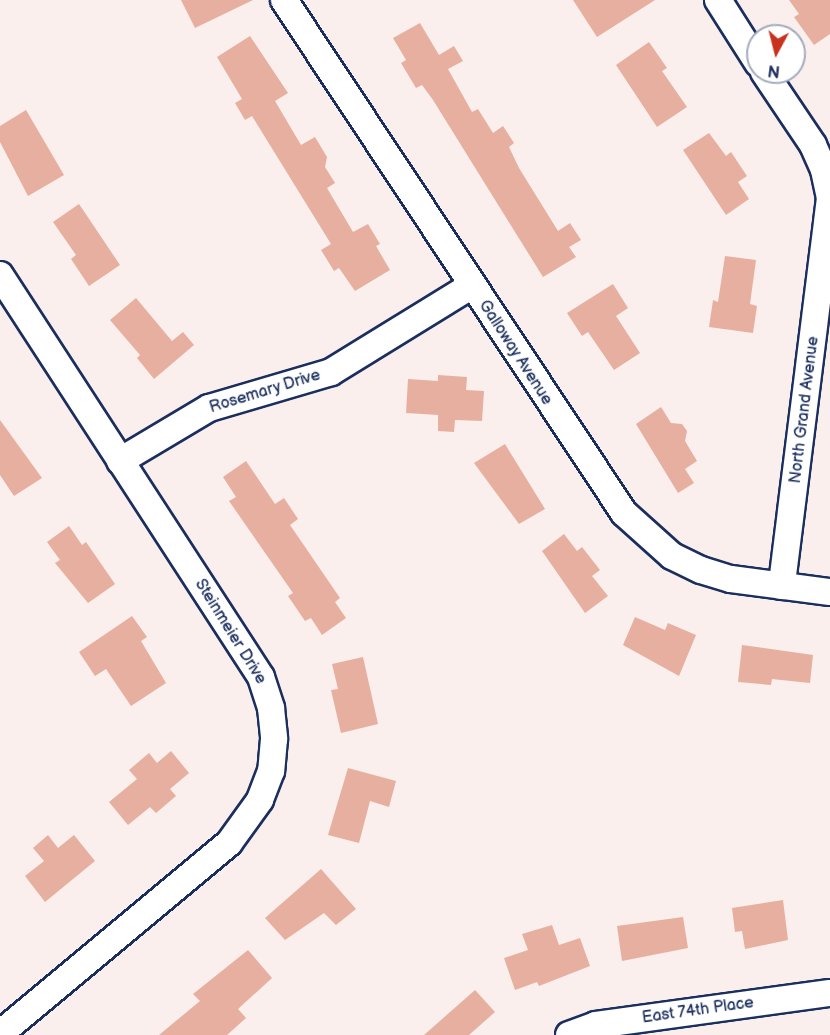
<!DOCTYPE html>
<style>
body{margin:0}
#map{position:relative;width:830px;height:1035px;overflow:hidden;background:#faefec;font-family:"Balsamiq Sans",sans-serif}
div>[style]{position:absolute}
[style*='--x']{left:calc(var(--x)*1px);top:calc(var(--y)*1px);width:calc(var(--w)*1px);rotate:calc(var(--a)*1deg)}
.building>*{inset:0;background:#e7af9f}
.roads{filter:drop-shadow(2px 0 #1b2f5e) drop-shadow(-2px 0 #1b2f5e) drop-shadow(0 2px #1b2f5e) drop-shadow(0 -2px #1b2f5e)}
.minor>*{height:26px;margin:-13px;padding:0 13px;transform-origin:13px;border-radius:13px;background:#fff}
span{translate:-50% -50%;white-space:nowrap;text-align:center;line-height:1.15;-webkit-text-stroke:4.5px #fff;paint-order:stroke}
.street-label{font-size:16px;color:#1b2f5e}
.north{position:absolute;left:746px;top:24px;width:60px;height:60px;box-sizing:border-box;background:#fff;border:2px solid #a4acbf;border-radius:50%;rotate:187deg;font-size:16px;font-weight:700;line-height:24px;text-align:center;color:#1b2f5e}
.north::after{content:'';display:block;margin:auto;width:21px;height:27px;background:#c8321e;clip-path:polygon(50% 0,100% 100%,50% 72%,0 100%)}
</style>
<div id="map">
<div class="building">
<div style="clip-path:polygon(181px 0,253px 0,195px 28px)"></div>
<div style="clip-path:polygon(573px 0,655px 0,597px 37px)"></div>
<div style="clip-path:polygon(789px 0,830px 0,830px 34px,814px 45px,794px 17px,799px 14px)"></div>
<div style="clip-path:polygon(420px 23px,439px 55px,454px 46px,463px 61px,448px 69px,472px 112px,478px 109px,493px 133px,503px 126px,514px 143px,509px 147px,519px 168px,558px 231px,570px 223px,581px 240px,569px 247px,576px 257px,543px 277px,433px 100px,422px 85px,416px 88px,401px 63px,406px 60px,393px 38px)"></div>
<div style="clip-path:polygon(250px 36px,288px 93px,275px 101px,301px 145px,315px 137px,327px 157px,325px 167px,335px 183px,327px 188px,353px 232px,368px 224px,380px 244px,376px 246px,390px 270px,355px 291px,339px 268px,334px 271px,321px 250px,331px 244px,252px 116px,245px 120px,235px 103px,242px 99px,217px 57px)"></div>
<div style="clip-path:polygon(649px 42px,667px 68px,662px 71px,687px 107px,657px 127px,616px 65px)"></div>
<div style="clip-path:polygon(26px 110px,64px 175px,28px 196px,0 142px,0 126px)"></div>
<div style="clip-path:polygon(709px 133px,726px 156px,731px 152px,747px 176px,738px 182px,749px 199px,726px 215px,683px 150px)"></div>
<div style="clip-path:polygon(79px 204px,120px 265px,89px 286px,71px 259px,76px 255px,53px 222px)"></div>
<div style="clip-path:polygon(725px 256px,756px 260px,750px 304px,757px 306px,753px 333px,709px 327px,713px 300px,718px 302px)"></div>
<div style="clip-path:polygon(613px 284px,628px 308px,616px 316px,640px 353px,614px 370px,588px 332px,582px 336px,567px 313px)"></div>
<div style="clip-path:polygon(136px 298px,172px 341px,183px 332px,194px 345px,154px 379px,137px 358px,140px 355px,110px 320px)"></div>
<div style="clip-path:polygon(438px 375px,467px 377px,466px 390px,484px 391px,482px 421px,455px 420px,454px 432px,438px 431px,438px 415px,406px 413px,408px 379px,438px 381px)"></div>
<div style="clip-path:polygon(661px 407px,671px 423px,682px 424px,687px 431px,685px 441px,697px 461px,685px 469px,694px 483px,678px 493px,636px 424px)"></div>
<div style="clip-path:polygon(0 420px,42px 478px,14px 496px,0 475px)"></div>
<div style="clip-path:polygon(505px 444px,545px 509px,519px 524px,474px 463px)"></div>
<div style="clip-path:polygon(246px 461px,275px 504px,284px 498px,298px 519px,290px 525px,340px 598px,335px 602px,346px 618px,322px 635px,311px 618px,305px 621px,288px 596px,293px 593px,229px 501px,236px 497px,223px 477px)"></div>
<div style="clip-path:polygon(69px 526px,82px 545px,86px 542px,115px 584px,88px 603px,55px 563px,60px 560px,47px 542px)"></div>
<div style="clip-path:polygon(564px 534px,577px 551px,582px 547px,600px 570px,592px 576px,608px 596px,585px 613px,542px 551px)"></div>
<div style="clip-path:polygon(132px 616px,147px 637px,141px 641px,166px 683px,131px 706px,106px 669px,95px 676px,79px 652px)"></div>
<div style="clip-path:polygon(635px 617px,665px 630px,668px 623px,696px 635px,679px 676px,623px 645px)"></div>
<div style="clip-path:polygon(742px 645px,813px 655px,810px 683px,772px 679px,771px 685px,738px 682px)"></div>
<div style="clip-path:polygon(363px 657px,378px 724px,341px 733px,331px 690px,338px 689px,332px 664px)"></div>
<div style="clip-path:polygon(171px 751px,189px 773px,170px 789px,176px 796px,156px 813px,150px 807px,128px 825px,109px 802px,137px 779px,129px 770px,149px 753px,157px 763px)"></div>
<div style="clip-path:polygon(348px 768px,396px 781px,389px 807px,370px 801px,359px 843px,328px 835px)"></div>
<div style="clip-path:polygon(48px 835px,58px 848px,74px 835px,95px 861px,45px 902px,25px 876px,44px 861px,33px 848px)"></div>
<div style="clip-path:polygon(321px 869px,356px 909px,336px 925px,324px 913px,285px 940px,265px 918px)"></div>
<div style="clip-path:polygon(783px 900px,788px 940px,745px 949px,742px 931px,735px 932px,732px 908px)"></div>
<div style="clip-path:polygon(683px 917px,688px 948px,622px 961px,617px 926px)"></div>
<div style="clip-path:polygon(552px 925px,559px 945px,580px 938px,590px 966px,539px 986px,537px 982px,515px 990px,504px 958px,528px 950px,522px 934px)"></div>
<div style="clip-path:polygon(248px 950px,272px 978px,238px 1009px,246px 1018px,227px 1035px,159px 1035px,200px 1001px,193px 994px)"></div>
<div style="clip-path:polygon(475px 990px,495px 1012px,469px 1035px,424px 1035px)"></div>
</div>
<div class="roads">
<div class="minor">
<div style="--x:284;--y:0;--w:615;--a:56.46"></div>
<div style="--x:624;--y:513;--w:64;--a:41.9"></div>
<div style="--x:672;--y:556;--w:32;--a:26"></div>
<div style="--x:701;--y:570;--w:31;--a:17"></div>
<div style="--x:731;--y:579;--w:100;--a:7.5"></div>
<div style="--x:718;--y:0;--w:75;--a:57.6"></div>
<div style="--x:764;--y:72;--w:88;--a:56.1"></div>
<div style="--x:813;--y:145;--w:27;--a:66"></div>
<div style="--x:824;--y:170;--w:29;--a:78"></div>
<div style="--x:830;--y:198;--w:391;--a:97.1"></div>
<div style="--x:0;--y:275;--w:479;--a:57"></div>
<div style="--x:261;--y:677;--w:33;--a:72"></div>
<div style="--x:271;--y:708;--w:31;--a:84"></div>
<div style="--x:274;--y:739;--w:32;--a:95"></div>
<div style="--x:271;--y:771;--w:31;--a:111"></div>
<div style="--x:260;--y:800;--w:53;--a:125.8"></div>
<div style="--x:229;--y:843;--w:298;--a:140.2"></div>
<div style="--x:120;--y:461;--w:104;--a:-30.8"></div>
<div style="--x:209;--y:408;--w:127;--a:-16.4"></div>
<div style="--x:331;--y:372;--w:164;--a:-31.6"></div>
<div style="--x:569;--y:1035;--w:29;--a:-20"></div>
<div style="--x:596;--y:1025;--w:236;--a:-7.8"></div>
</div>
</div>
<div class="street-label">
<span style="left:515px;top:353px;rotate:57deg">Galloway Avenue</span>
<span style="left:265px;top:392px;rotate:-17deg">Rosemary Drive</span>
<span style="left:805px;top:410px;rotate:-83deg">North Grand Avenue</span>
<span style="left:230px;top:632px;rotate:58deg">Steinmeier Drive</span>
<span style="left:698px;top:1011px;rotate:-8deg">East 74th Place</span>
</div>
<div class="north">N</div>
</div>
